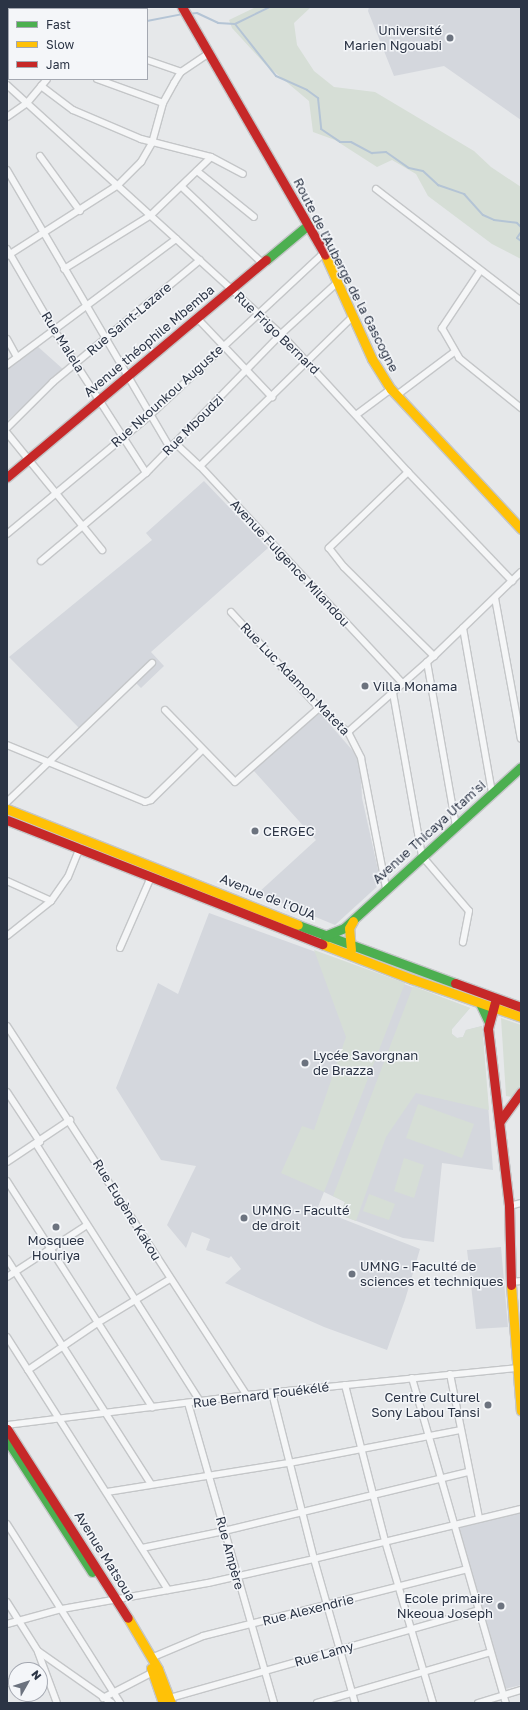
<!DOCTYPE html>
<meta charset="utf-8">
<style>
body{margin:0}
#map{position:relative;width:528px;height:1710px;overflow:hidden;background:#e6e8ea;font-family:"Golos Text",sans-serif}
div>[style]{position:absolute}
[style*='--x']{left:calc(var(--x)*1px);top:calc(var(--y)*1px);width:calc(var(--w)*1px);rotate:calc(var(--a)*1deg)}
.built>*{inset:0;background:#d4d7dd}
.green>*{inset:0;background:#d6ded6}
.stream>*{height:2px;margin:-1px;padding:0 1px;transform-origin:1px;border-radius:1px;background:#b4c4d5}
.roads{filter:drop-shadow(1px 0 #c4c6c8) drop-shadow(-1px 0 #c4c6c8) drop-shadow(0 1px #c4c6c8) drop-shadow(0 -1px #c4c6c8)}
.street>*{height:6px;margin:-3px;padding:0 3px;transform-origin:3px;border-radius:3px;background:#f5f6f7}
.fast>*{height:9px;margin:-4.5px;padding:0 4.5px;transform-origin:4.5px;border-radius:4.5px;background:#4caf50}
.slow>*{height:9px;margin:-4.5px;padding:0 4.5px;transform-origin:4.5px;border-radius:4.5px;background:#ffc107}
.jam>*{height:9px;margin:-4.5px;padding:0 4.5px;transform-origin:4.5px;border-radius:4.5px;background:#c62828}
.dots>*{width:11px;height:11px;translate:-50% -50%;box-sizing:border-box;border:2px solid #f4f6f9;border-radius:50%}
span{translate:-50% -50%;white-space:nowrap;text-align:center;line-height:1.15;-webkit-text-stroke:3px #f4f6f9;paint-order:stroke}
.poi-label{font-size:13px;color:#2b3445}
.right{translate:-100% -50%;text-align:right}
.left{translate:0 -50%;text-align:left}
.street-label{font-size:13px;color:#2b3445}
.frame{position:absolute;inset:0;border:8px solid #2b3445;pointer-events:none}
.legend{position:absolute;left:8px;top:8px;width:140px;height:72px;box-sizing:border-box;background:#f4f6f9;border:1px solid #a4a8b1;margin:0;padding:5px 7px;list-style:none;font-size:12px;color:#2b3445}
.legend li{display:flex;align-items:center;gap:8px;height:20px}
.legend b{width:20px;border:1px solid #a4a8b1}
.north{position:absolute;left:8px;top:1662px;width:40px;height:40px;box-sizing:border-box;background:#f4f6f9;border:1px solid #a4a8b1;border-radius:50%;rotate:51deg;font-size:11px;font-weight:700;line-height:16px;text-align:center;color:#2b3445}
.north::after{content:'';display:block;margin:auto;width:14px;height:18px;background:#6c737f;clip-path:polygon(50% 0,100% 100%,50% 72%,0 100%)}
</style>
<div id="map">
<div class="built">
<div style="clip-path:polygon(369px 7px,521px 7px,521px 120px,444px 66px,394px 76px,368px 11px)"></div>
<div style="clip-path:polygon(36px 345px,64px 370px,7px 421px,7px 368px)"></div>
<div style="clip-path:polygon(204px 481px,268px 548px,151px 652px,164px 666px,141px 688px,134px 681px,81px 730px,9px 657px,152px 540px,146px 533px)"></div>
<div style="clip-path:polygon(318px 711px,360px 759px,362px 798px,381px 883px,335px 925px,258px 893px,316px 840px,253px 770px)"></div>
<div style="clip-path:polygon(209px 913px,470px 1008px,452px 1029px,452px 1034px,457px 1038px,463px 1037px,466px 1030px,482px 1026px,493px 1170px,442px 1163px,434px 1242px,403px 1238px,340px 1215px,345px 1202px,324px 1192px,318px 1207px,320px 1210px,420px 1249px,405px 1300px,387px 1350px,324px 1327px,225px 1283px,241px 1269px,231px 1256px,229px 1258px,206px 1250px,210px 1239px,192px 1232px,186px 1248px,167px 1225px,196px 1166px,161px 1160px,116px 1088px,158px 983px,178px 994px)"></div>
<div style="clip-path:polygon(501px 1247px,508px 1327px,476px 1329px,467px 1250px)"></div>
<div style="clip-path:polygon(521px 1512px,521px 1685px,505px 1689px,458px 1527px)"></div>
</div>
<div class="green">
<div style="clip-path:polygon(256px 7px,311px 7px,294px 23px,297px 45px,314px 71px,334px 87px,375px 92px,474px 151px,491px 167px,521px 187px,521px 259px,492px 244px,428px 196px,416px 174px,392px 160px,377px 167px,335px 140px,313px 132px,309px 101px,265px 64px,232px 28px,229px 20px)"></div>
<div style="clip-path:polygon(314px 950px,405px 983px,324px 1192px,281px 1173px,302px 1126px,314px 1130px,346px 1037px)"></div>
<div style="clip-path:polygon(413px 986px,470px 1008px,452px 1029px,452px 1034px,457px 1038px,463px 1037px,466px 1030px,482px 1026px,489px 1110px,416px 1093px,386px 1137px,356px 1221px,340px 1215px,345px 1202px,333px 1196px)"></div>
<div style="clip-path:polygon(501px 1018px,521px 1025px,521px 1085px,512px 1097px,506px 1096px)"></div>
<div style="clip-path:polygon(418px 1104px,474px 1124px,462px 1158px,406px 1138px)"></div>
<div style="clip-path:polygon(404px 1158px,424px 1165px,414px 1198px,394px 1191px)"></div>
<div style="clip-path:polygon(369px 1194px,395px 1204px,389px 1220px,363px 1211px)"></div>
</div>
<div class="stream">
<div style="--x:87;--y:7;--w:5;--a:22"></div>
<div style="--x:188;--y:14;--w:9;--a:-6"></div>
<div style="--x:197;--y:13;--w:23;--a:25"></div>
<div style="--x:218;--y:23;--w:17;--a:3"></div>
<div style="--x:235;--y:24;--w:66;--a:51.7"></div>
<div style="--x:276;--y:76;--w:34;--a:24"></div>
<div style="--x:307;--y:90;--w:14;--a:36"></div>
<div style="--x:318;--y:98;--w:31;--a:84"></div>
<div style="--x:321;--y:129;--w:23;--a:34"></div>
<div style="--x:340;--y:142;--w:11;--a:0"></div>
<div style="--x:351;--y:142;--w:24;--a:28"></div>
<div style="--x:372;--y:153;--w:14;--a:-4"></div>
<div style="--x:386;--y:152;--w:28;--a:35"></div>
<div style="--x:409;--y:168;--w:14;--a:12"></div>
<div style="--x:423;--y:171;--w:21;--a:43"></div>
<div style="--x:438;--y:185;--w:28;--a:19"></div>
<div style="--x:464;--y:194;--w:28;--a:48"></div>
<div style="--x:483;--y:215;--w:12;--a:24"></div>
<div style="--x:494;--y:220;--w:23;--a:7"></div>
<div style="--x:517;--y:223;--w:6;--a:45"></div>
<div style="--x:147;--y:21;--w:36;--a:-11"></div>
<div style="--x:235;--y:24;--w:39;--a:-26"></div>
<div style="--x:521;--y:232;--w:7;--a:124"></div>
<div style="--x:517;--y:238;--w:5;--a:37"></div>
</div>
<div class="roads">
<div class="street">
<div style="--x:7;--y:35;--w:2;--a:0"></div>
<div style="--x:147;--y:60;--w:36;--a:19"></div>
<div style="--x:97;--y:79;--w:70;--a:20"></div>
<div style="--x:7;--y:85;--w:370;--a:42.3"></div>
<div style="--x:281;--y:334;--w:188;--a:47.4"></div>
<div style="--x:408;--y:472;--w:151;--a:46.3"></div>
<div style="--x:41;--y:86;--w:40;--a:37"></div>
<div style="--x:73;--y:110;--w:74;--a:23.1"></div>
<div style="--x:141;--y:139;--w:72;--a:14.4"></div>
<div style="--x:211;--y:157;--w:36;--a:28"></div>
<div style="--x:7;--y:117;--w:24;--a:-35"></div>
<div style="--x:27;--y:103;--w:31;--a:-50"></div>
<div style="--x:40;--y:156;--w:68;--a:54"></div>
<div style="--x:7;--y:170;--w:322;--a:59.6"></div>
<div style="--x:197;--y:171;--w:73;--a:38.9"></div>
<div style="--x:182;--y:187;--w:109;--a:43.5"></div>
<div style="--x:376;--y:189;--w:183;--a:37.7"></div>
<div style="--x:7;--y:249;--w:94;--a:59.9"></div>
<div style="--x:54;--y:330;--w:170;--a:57.2"></div>
<div style="--x:7;--y:256;--w:132;--a:-32.6"></div>
<div style="--x:118;--y:185;--w:33;--a:-45"></div>
<div style="--x:141;--y:162;--w:22;--a:-60"></div>
<div style="--x:152;--y:143;--w:41;--a:-74.6"></div>
<div style="--x:163;--y:103;--w:23;--a:-61"></div>
<div style="--x:174;--y:83;--w:13;--a:-58"></div>
<div style="--x:181;--y:72;--w:34;--a:-34"></div>
<div style="--x:64;--y:269;--w:102;--a:-31.8"></div>
<div style="--x:151;--y:215;--w:83;--a:-44"></div>
<div style="--x:480;--y:271;--w:69;--a:123.7"></div>
<div style="--x:442;--y:328;--w:34;--a:60"></div>
<div style="--x:459;--y:358;--w:80;--a:38.9"></div>
<div style="--x:198;--y:319;--w:108;--a:46.5"></div>
<div style="--x:7;--y:339;--w:21;--a:61"></div>
<div style="--x:7;--y:365;--w:211;--a:-36.7"></div>
<div style="--x:397;--y:395;--w:71;--a:-37"></div>
<div style="--x:356;--y:415;--w:44;--a:-36.6"></div>
<div style="--x:7;--y:428;--w:65;--a:-45"></div>
<div style="--x:53;--y:382;--w:191;--a:-39.7"></div>
<div style="--x:7;--y:433;--w:151;--a:50.9"></div>
<div style="--x:175;--y:443;--w:34;--a:43"></div>
<div style="--x:200;--y:466;--w:298;--a:47"></div>
<div style="--x:200;--y:466;--w:214;--a:-44.4"></div>
<div style="--x:408;--y:472;--w:110;--a:136.1"></div>
<div style="--x:329;--y:548;--w:24;--a:52"></div>
<div style="--x:344;--y:567;--w:127;--a:44.7"></div>
<div style="--x:7;--y:534;--w:185;--a:-39.7"></div>
<div style="--x:149;--y:416;--w:239;--a:-43"></div>
<div style="--x:41;--y:561;--w:137;--a:-40"></div>
<div style="--x:146;--y:473;--w:194;--a:-45.8"></div>
<div style="--x:281;--y:334;--w:77;--a:-42.4"></div>
<div style="--x:495;--y:598;--w:143;--a:79.6"></div>
<div style="--x:231;--y:612;--w:130;--a:47.5"></div>
<div style="--x:319;--y:708;--w:38;--a:40"></div>
<div style="--x:348;--y:732;--w:29;--a:63"></div>
<div style="--x:361;--y:758;--w:132;--a:79.1"></div>
<div style="--x:463;--y:628;--w:168;--a:80"></div>
<div style="--x:427;--y:662;--w:167;--a:80"></div>
<div style="--x:393;--y:693;--w:166;--a:79.9"></div>
<div style="--x:422;--y:856;--w:72;--a:49.5"></div>
<div style="--x:469;--y:911;--w:32;--a:101"></div>
<div style="--x:165;--y:710;--w:100;--a:45.8"></div>
<div style="--x:235;--y:782;--w:112;--a:-41.4"></div>
<div style="--x:348;--y:732;--w:115;--a:-41.5"></div>
<div style="--x:434;--y:656;--w:121;--a:-44"></div>
<div style="--x:7;--y:745;--w:149;--a:22.4"></div>
<div style="--x:145;--y:802;--w:6;--a:-18"></div>
<div style="--x:151;--y:800;--w:71;--a:-44.4"></div>
<div style="--x:7;--y:802;--w:201;--a:-43.8"></div>
<div style="--x:7;--y:881;--w:48;--a:24.4"></div>
<div style="--x:7;--y:936;--w:56;--a:-38.5"></div>
<div style="--x:51;--y:901;--w:29;--a:-55"></div>
<div style="--x:68;--y:877;--w:32;--a:-68"></div>
<div style="--x:120;--y:948;--w:77;--a:-66.4"></div>
<div style="--x:7;--y:1026;--w:440;--a:57"></div>
<div style="--x:7;--y:1092;--w:60;--a:56.6"></div>
<div style="--x:36;--y:1144;--w:305;--a:57.5"></div>
<div style="--x:7;--y:1162;--w:76;--a:-33.7"></div>
<div style="--x:7;--y:1181;--w:269;--a:57.3"></div>
<div style="--x:509;--y:1206;--w:12;--a:-14"></div>
<div style="--x:7;--y:1259;--w:267;--a:57.4"></div>
<div style="--x:7;--y:1277;--w:95;--a:-33"></div>
<div style="--x:511;--y:1282;--w:10;--a:-6"></div>
<div style="--x:7;--y:1337;--w:300;--a:57.5"></div>
<div style="--x:28;--y:1370;--w:86;--a:-34.1"></div>
<div style="--x:99;--y:1322;--w:83;--a:-31.2"></div>
<div style="--x:450;--y:1374;--w:147;--a:78.6"></div>
<div style="--x:412;--y:1378;--w:338;--a:73.9"></div>
<div style="--x:345;--y:1385;--w:161;--a:75.6"></div>
<div style="--x:385;--y:1541;--w:169;--a:73.5"></div>
<div style="--x:272;--y:1393;--w:171;--a:75.8"></div>
<div style="--x:314;--y:1559;--w:150;--a:74.1"></div>
<div style="--x:188;--y:1403;--w:312;--a:74"></div>
<div style="--x:7;--y:1425;--w:242;--a:-7.1"></div>
<div style="--x:247;--y:1395;--w:270;--a:-5.7"></div>
<div style="--x:107;--y:1492;--w:184;--a:-9.1"></div>
<div style="--x:289;--y:1463;--w:174;--a:-10.9"></div>
<div style="--x:7;--y:1524;--w:212;--a:57.7"></div>
<div style="--x:142;--y:1548;--w:84;--a:-11.7"></div>
<div style="--x:224;--y:1531;--w:251;--a:-13.6"></div>
<div style="--x:7;--y:1602;--w:58;--a:57.7"></div>
<div style="--x:38;--y:1651;--w:90;--a:35.1"></div>
<div style="--x:7;--y:1624;--w:57;--a:-15.3"></div>
<div style="--x:62;--y:1609;--w:148;--a:-10.1"></div>
<div style="--x:208;--y:1583;--w:109;--a:-12.8"></div>
<div style="--x:314;--y:1559;--w:213;--a:-13.6"></div>
<div style="--x:38;--y:1652;--w:54;--a:69.6"></div>
<div style="--x:151;--y:1658;--w:56;--a:-22.9"></div>
<div style="--x:203;--y:1636;--w:272;--a:-14.2"></div>
<div style="--x:7;--y:1683;--w:9;--a:-13"></div>
<div style="--x:103;--y:1698;--w:59;--a:-27.4"></div>
<div style="--x:170;--y:1698;--w:320;--a:-15.9"></div>
<div style="--x:317;--y:1703;--w:181;--a:-16.3"></div>
<div style="--x:478;--y:1703;--w:45;--a:-16.8"></div>
</div>
<div class="fast">
<div style="--x:266;--y:260;--w:55;--a:-39.8"></div>
<div style="--x:298;--y:925;--w:167;--a:20.3"></div>
<div style="--x:325;--y:939;--w:4;--a:-63"></div>
<div style="--x:327;--y:935;--w:18;--a:-22"></div>
<div style="--x:344;--y:928;--w:239;--a:-42.3"></div>
<div style="--x:480;--y:1003;--w:21;--a:65"></div>
<div style="--x:7;--y:1440;--w:157;--a:57.2"></div>
</div>
<div class="slow">
<div style="--x:325;--y:255;--w:114;--a:65.7"></div>
<div style="--x:372;--y:359;--w:36;--a:58"></div>
<div style="--x:391;--y:389;--w:191;--a:47.1"></div>
<div style="--x:7;--y:809;--w:313;--a:21.7"></div>
<div style="--x:322;--y:944;--w:97;--a:21.3"></div>
<div style="--x:412;--y:979;--w:115;--a:19.2"></div>
<div style="--x:351;--y:950;--w:22;--a:-95"></div>
<div style="--x:349;--y:928;--w:8;--a:-60"></div>
<div style="--x:511;--y:1285;--w:126;--a:85.5"></div>
<div style="--x:128;--y:1618;--w:59;--a:59.5"></div>
<div style="--x:158;--y:1669;--w:36;--a:69"></div>
<div style="--x:151;--y:1668;--w:37;--a:71"></div>
</div>
<div class="jam">
<div style="--x:182;--y:7;--w:286;--a:60"></div>
<div style="--x:7;--y:477;--w:338;--a:-40"></div>
<div style="--x:7;--y:820;--w:339;--a:21.5"></div>
<div style="--x:455;--y:983;--w:70;--a:20"></div>
<div style="--x:495;--y:1002;--w:28;--a:105"></div>
<div style="--x:488;--y:1029;--w:178;--a:83.2"></div>
<div style="--x:509;--y:1206;--w:79;--a:88.5"></div>
<div style="--x:500;--y:1121;--w:36;--a:-54"></div>
<div style="--x:7;--y:1429;--w:224;--a:57.4"></div>
</div>
</div>
<div class="dots">
<div style="left:450px;top:38px;background:#6c737f"></div>
<div style="left:365px;top:686px;background:#6c737f"></div>
<div style="left:255px;top:831px;background:#6c737f"></div>
<div style="left:305px;top:1063px;background:#6c737f"></div>
<div style="left:244px;top:1218px;background:#6c737f"></div>
<div style="left:56px;top:1227px;background:#6c737f"></div>
<div style="left:352px;top:1274px;background:#6c737f"></div>
<div style="left:488px;top:1405px;background:#6c737f"></div>
<div style="left:501px;top:1606px;background:#6c737f"></div>
</div>
<div class="poi-label">
<span class="right" style="left:442px;top:38px">Université<br>Marien Ngouabi</span>
<span class="left" style="left:373px;top:686px">Villa Monama</span>
<span class="left" style="left:263px;top:831px">CERGEC</span>
<span class="left" style="left:313px;top:1063px">Lycée Savorgnan<br>de Brazza</span>
<span class="left" style="left:252px;top:1218px">UMNG - Faculté<br>de droit</span>
<span style="left:56px;top:1248px">Mosquee<br>Houriya</span>
<span class="left" style="left:360px;top:1274px">UMNG - Faculté de<br>sciences et techniques</span>
<span class="right" style="left:480px;top:1405px">Centre Culturel<br>Sony Labou Tansi</span>
<span class="right" style="left:493px;top:1606px">Ecole primaire<br>Nkeoua Joseph</span>
</div>
<div class="street-label">
<span style="left:346px;top:275px;rotate:63deg">Route de l'Auberge de la Gascogne</span>
<span style="left:129px;top:319px;rotate:-40deg">Rue Saint-Lazare</span>
<span style="left:277px;top:333px;rotate:44deg">Rue Frigo Bernard</span>
<span style="left:149px;top:341px;rotate:-40deg">Avenue théophile Mbemba</span>
<span style="left:63px;top:342px;rotate:58deg">Rue Malela</span>
<span style="left:167px;top:396px;rotate:-42deg">Rue Nkounkou Auguste</span>
<span style="left:193px;top:425px;rotate:-45deg">Rue Mboudzi</span>
<span style="left:290px;top:563px;rotate:47deg">Avenue Fulgence Milandou</span>
<span style="left:295px;top:679px;rotate:46deg">Rue Luc Adamon Mateta</span>
<span style="left:429px;top:832px;rotate:-42deg">Avenue Thicaya Utam'si</span>
<span style="left:268px;top:897px;rotate:22deg">Avenue de l'OUA</span>
<span style="left:127px;top:1210px;rotate:58deg">Rue Eugène Kakou</span>
<span style="left:261px;top:1395px;rotate:-7deg">Rue Bernard Fouékélé</span>
<span style="left:230px;top:1553px;rotate:75deg">Rue Ampère</span>
<span style="left:105px;top:1556px;rotate:58deg">Avenue Matsoua</span>
<span style="left:308px;top:1610px;rotate:-14deg">Rue Alexendrie</span>
<span style="left:324px;top:1654px;rotate:-16deg">Rue Lamy</span>
</div>
<div class="frame"></div>
<ul class="legend">
<li><b style="height:5px;background:#4caf50"></b>Fast</li>
<li><b style="height:5px;background:#ffc107"></b>Slow</li>
<li><b style="height:5px;background:#c62828"></b>Jam</li>
</ul>
<div class="north">N</div>
</div>
